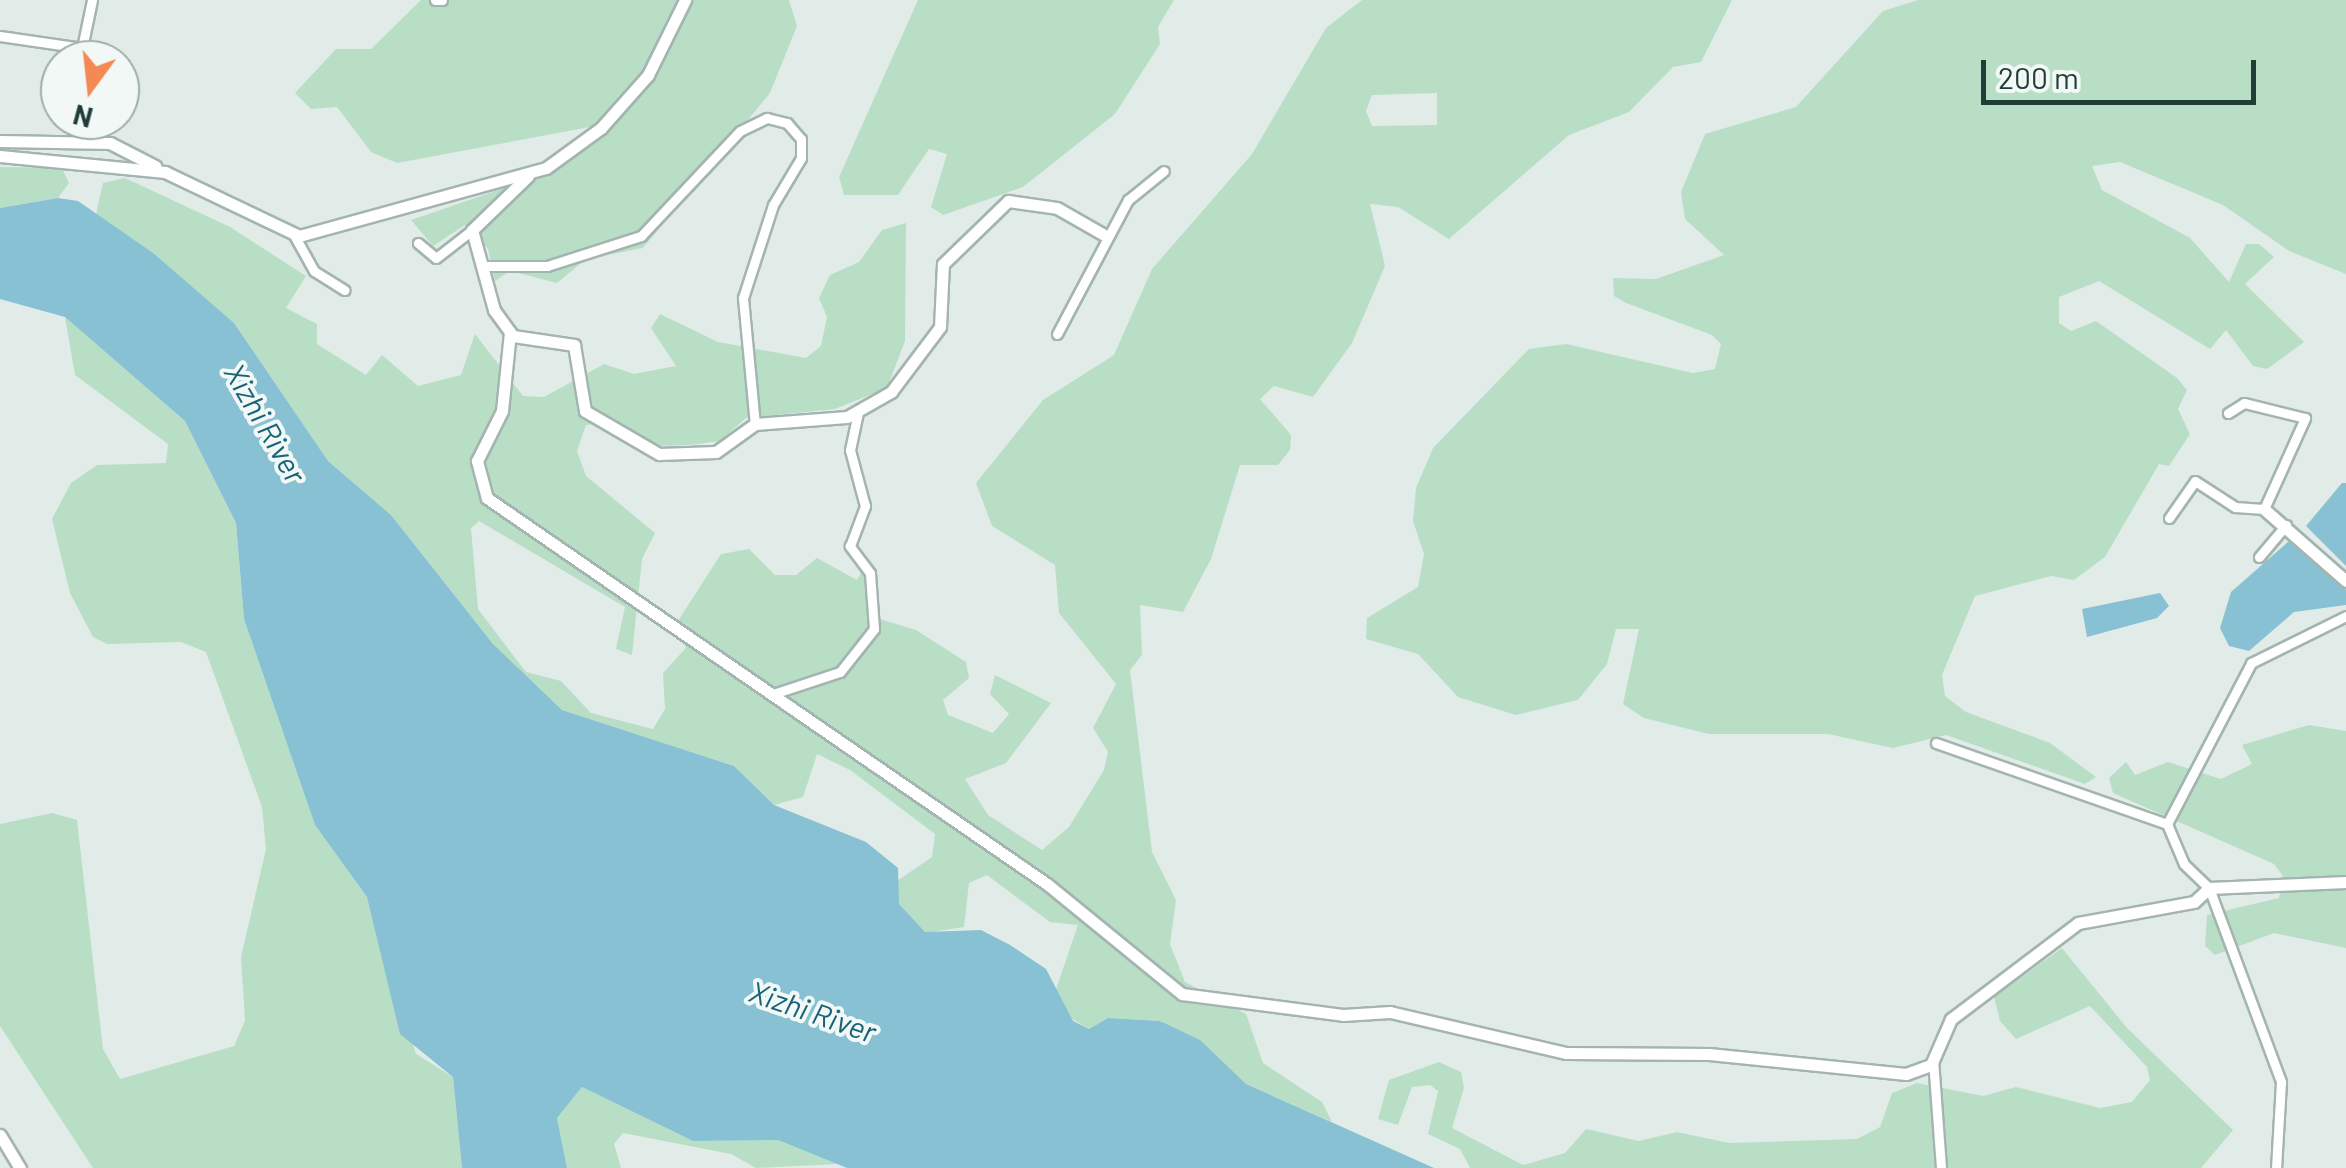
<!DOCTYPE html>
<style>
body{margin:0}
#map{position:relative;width:2346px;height:1168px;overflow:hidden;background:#e1ece8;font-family:Barlow,sans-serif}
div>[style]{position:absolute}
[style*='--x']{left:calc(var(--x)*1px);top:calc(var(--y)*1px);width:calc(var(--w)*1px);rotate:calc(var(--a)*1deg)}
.green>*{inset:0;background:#b9dec6}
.water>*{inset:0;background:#87c1d3}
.roads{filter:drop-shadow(2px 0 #a4b4b0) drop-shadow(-2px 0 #a4b4b0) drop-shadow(0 2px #a4b4b0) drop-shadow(0 -2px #a4b4b0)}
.minor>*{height:9px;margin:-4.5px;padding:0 4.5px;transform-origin:4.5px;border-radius:4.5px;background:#fff}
.tertiary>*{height:11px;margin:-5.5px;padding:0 5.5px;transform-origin:5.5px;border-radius:5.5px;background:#fff}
span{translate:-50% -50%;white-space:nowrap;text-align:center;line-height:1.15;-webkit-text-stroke:8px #f1f8f5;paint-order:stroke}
.water-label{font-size:30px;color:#19637a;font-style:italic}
.north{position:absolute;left:40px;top:40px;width:100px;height:100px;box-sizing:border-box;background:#f1f8f5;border:2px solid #9eada9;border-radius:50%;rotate:195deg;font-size:28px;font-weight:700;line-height:40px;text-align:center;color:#213d38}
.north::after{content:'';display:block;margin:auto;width:35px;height:45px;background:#f58955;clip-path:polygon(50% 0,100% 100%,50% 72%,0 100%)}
.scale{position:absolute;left:1981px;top:60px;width:275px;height:45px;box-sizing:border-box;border:5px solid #213d38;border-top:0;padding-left:12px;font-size:30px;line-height:35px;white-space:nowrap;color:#213d38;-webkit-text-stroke:8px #f1f8f5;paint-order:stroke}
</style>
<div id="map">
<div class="green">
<div style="clip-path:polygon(421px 0,789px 0,797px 26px,770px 93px,643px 248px,586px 259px,557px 283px,510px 271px,495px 281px,488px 249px,465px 225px,433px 246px,411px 220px,536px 177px,595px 126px,397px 163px,371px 152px,337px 107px,311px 109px,295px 93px,336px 49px,371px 49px)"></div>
<div style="clip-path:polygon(918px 0,1174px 0,1158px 27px,1160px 44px,1115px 114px,1023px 187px,943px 215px,931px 207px,947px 154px,929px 149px,898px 195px,844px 195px,839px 177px)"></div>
<div style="clip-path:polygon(evenodd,1362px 0,1732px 0,1701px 62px,1673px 67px,1629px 112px,1569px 135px,1449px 239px,1398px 207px,1370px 204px,1385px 266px,1352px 343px,1313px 397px,1274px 386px,1260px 399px,1291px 435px,1290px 450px,1278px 465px,1240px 465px,1211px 559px,1183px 612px,1140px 605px,1142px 655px,1130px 670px,1152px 852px,1176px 900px,1170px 944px,1185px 982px,1246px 1014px,1263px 1063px,1322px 1102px,1332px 1122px,1246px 1084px,1161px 1021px,1108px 1018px,1089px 1029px,1062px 1013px,1054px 995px,1078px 925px,1050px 922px,987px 875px,969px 883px,964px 927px,925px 933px,899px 904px,897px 881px,932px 857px,935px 834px,850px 770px,817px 754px,803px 797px,774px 805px,734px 766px,562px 710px,493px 644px,391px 515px,328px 461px,234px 323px,96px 214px,103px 183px,125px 178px,230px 227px,306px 276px,286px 308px,317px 324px,317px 344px,366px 375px,382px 355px,418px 386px,461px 375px,475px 334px,523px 396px,544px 397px,604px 364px,634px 374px,676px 366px,651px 328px,660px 314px,718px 342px,806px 358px,821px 346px,827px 317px,819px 298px,830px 275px,859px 262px,882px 230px,906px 223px,905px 341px,887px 388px,835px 409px,746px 418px,720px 441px,690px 445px,652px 446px,614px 422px,586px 425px,577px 451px,586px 476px,655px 533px,642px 559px,632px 655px,616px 649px,625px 607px,479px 521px,471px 528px,478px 609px,526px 672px,561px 681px,591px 713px,653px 729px,665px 709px,663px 673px,686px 648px,676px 624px,721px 554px,749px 549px,775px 575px,796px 575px,817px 558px,857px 580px,863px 569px,870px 616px,916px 630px,966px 662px,969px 678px,943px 700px,948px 715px,993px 733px,1009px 714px,990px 694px,995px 675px,1051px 703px,1006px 763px,965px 779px,988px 815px,1042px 850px,1069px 827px,1104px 770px,1108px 752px,1093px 728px,1116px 684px,1059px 613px,1055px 565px,992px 526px,976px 483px,1043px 400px,1114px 355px,1152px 269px,1252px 154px,1326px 28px,1362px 0,1437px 93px,1437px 125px,1372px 126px,1366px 111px,1372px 95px,1437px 93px)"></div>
<div style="clip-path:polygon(1918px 0,2346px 0,2346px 274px,2289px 251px,2223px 205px,2120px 162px,2092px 166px,2102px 190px,2190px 238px,2229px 282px,2246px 244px,2259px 244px,2274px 257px,2245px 284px,2304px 342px,2267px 369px,2253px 366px,2226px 330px,2210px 349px,2099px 281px,2059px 297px,2059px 323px,2071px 331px,2096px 321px,2177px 378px,2187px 390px,2178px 409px,2190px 434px,2169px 466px,2159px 464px,2105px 557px,2074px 580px,2051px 576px,1975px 596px,1942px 675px,1945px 696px,1966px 712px,2050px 743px,2096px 777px,2085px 784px,1946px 735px,1893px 748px,1828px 734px,1709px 734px,1644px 718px,1623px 704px,1639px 629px,1616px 629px,1607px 664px,1578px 700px,1516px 715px,1458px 697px,1418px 654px,1366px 639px,1367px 618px,1418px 587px,1424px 554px,1413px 521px,1416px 488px,1433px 448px,1529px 349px,1566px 344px,1693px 373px,1715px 369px,1721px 344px,1712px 335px,1626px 303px,1614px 296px,1613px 278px,1656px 279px,1724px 255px,1685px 219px,1681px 192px,1705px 134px,1796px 107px,1883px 11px)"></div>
<div style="clip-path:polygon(0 167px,62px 168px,69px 183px,58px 198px,0 208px)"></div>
<div style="clip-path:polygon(65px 317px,185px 421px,236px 523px,244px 619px,315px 825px,367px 897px,416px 1054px,453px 1077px,462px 1168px,93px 1168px,0 1026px,0 824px,52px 813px,77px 820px,103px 1049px,120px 1079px,234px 1046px,245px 1021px,241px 957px,266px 849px,262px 807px,206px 652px,181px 642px,107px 644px,93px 637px,70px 593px,52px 519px,71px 483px,97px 465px,166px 463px,168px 444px,75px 375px)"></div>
<div style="clip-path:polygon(2309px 725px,2346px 731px,2346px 948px,2274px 933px,2215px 955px,2205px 946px,2207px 915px,2279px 898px,2283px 876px,2274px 864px,2113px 793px,2109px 778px,2126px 762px,2135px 775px,2168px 762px,2221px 779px,2252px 764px,2242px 745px)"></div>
<div style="clip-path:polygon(2062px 948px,2127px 1028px,2233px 1130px,2201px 1168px,1470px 1168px,1460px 1149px,1428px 1134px,1438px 1091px,1430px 1085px,1412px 1087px,1398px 1125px,1378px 1119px,1389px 1080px,1439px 1062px,1461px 1072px,1464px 1088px,1452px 1128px,1523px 1165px,1565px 1153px,1586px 1129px,1639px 1141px,1677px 1132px,1729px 1143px,1857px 1139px,1880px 1127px,1892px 1093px,1917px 1083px,1983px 1096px,2016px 1087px,2100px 1108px,2132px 1102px,2150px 1080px,2147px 1067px,2090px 1006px,2016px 1039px,2000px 1021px,1994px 997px)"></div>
<div style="clip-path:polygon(582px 1087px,693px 1141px,778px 1140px,837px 1164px,756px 1168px,731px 1154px,623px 1133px,614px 1144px,621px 1168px,567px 1168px,557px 1118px)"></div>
</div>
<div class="water">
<div style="clip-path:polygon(58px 198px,78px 201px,153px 253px,234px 323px,328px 461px,391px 515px,493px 644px,562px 710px,734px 766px,774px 805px,866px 842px,898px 868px,899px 904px,925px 932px,981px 930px,1010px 945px,1046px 969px,1073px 1021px,1089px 1029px,1108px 1018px,1160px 1021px,1200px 1040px,1246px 1084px,1434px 1168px,847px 1168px,778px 1140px,693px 1141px,582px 1087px,557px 1118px,567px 1168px,462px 1168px,453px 1077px,400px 1034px,367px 897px,315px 825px,244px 619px,236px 523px,185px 421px,65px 317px,0 299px,0 208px)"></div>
<div style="clip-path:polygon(2342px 483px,2346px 483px,2346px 566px,2306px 526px)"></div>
<div style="clip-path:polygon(2289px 541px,2322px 562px,2346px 590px,2346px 605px,2294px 612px,2249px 651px,2229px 646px,2220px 628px,2231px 592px)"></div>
<div style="clip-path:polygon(2160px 593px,2169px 606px,2157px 618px,2087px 637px,2082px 609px)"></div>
</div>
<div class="roads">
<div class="minor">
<div style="--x:435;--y:0;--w:7;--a:0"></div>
<div style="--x:0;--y:36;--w:83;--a:8.3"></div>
<div style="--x:82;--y:48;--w:12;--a:99"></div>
<div style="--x:82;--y:48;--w:49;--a:-78.2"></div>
<div style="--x:73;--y:120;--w:27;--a:20"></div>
<div style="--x:98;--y:129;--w:14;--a:82"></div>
<div style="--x:294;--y:235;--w:41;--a:60.9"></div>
<div style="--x:314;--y:271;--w:36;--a:32"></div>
<div style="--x:418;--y:243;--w:23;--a:40"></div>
<div style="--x:436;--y:258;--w:46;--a:-37.9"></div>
<div style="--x:486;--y:266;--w:61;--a:0"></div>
<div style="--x:547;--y:266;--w:99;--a:-17.7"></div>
<div style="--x:641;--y:236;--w:144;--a:-46.7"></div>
<div style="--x:740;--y:131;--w:30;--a:-26"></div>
<div style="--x:767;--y:118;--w:21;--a:14"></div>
<div style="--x:787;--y:123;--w:21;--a:49"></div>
<div style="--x:801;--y:139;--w:19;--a:90"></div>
<div style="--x:801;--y:158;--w:55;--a:120.8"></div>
<div style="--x:773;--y:205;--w:98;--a:107.9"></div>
<div style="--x:743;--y:298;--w:127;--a:84.6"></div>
<div style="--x:1057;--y:334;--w:152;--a:-62.1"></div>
<div style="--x:1128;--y:200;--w:46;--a:-38.9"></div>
<div style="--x:2169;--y:518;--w:45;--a:-54.9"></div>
<div style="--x:2195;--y:481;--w:48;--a:33"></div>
<div style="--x:2235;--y:507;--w:29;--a:4"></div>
<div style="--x:2264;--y:509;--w:100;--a:-65.7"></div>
<div style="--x:2305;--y:418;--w:63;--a:-166.2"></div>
<div style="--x:2244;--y:403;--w:19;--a:148"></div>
<div style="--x:2259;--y:557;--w:42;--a:-49.8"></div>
<div style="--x:776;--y:693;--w:67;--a:-18.2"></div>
<div style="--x:840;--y:672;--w:55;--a:-51.7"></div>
<div style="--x:874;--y:629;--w:56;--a:-94.1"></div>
<div style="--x:870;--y:573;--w:34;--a:-127"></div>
<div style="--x:850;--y:546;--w:43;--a:-69.4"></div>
<div style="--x:865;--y:506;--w:58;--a:-105"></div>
<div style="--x:850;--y:450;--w:38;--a:-78"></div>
<div style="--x:1936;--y:743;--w:245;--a:19.3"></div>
<div style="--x:2167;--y:824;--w:43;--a:67"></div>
<div style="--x:2184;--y:864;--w:35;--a:44"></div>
<div style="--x:2209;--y:888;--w:207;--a:69.6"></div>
<div style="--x:2281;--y:1082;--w:86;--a:93.3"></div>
<div style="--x:2167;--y:824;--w:182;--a:-62.4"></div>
<div style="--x:2251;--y:663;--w:106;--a:-26.3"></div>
<div style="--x:1933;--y:1059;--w:109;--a:85.8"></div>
</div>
<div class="tertiary">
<div style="--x:0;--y:141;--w:110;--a:1"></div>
<div style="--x:110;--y:143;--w:51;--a:27.1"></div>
<div style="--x:0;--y:156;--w:166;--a:5.5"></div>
<div style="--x:165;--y:172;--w:148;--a:25.5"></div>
<div style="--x:299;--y:236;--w:256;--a:-15.4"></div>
<div style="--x:546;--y:168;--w:68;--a:-36"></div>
<div style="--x:601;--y:128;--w:71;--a:-48.4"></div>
<div style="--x:648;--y:75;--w:84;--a:-63.7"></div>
<div style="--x:528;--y:176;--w:78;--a:136"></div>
<div style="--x:472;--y:230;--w:83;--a:74.6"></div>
<div style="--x:494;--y:310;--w:32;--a:54"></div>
<div style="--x:513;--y:336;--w:62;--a:8.4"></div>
<div style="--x:574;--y:345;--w:67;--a:80.5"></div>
<div style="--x:585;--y:411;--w:86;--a:30.2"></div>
<div style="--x:659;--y:454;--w:57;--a:-2"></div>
<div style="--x:716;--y:452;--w:48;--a:-35.7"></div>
<div style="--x:755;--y:424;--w:92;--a:-4.4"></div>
<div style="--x:847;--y:417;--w:51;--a:-29.6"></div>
<div style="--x:891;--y:392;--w:81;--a:-53"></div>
<div style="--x:940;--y:327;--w:63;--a:-87.3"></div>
<div style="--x:943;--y:264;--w:91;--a:-44.1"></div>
<div style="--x:1008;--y:201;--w:49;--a:8.1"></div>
<div style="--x:1057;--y:208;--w:56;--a:29.7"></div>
<div style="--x:510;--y:332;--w:79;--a:95.8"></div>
<div style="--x:502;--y:411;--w:56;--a:116.6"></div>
<div style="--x:477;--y:461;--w:38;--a:75"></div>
<div style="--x:487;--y:498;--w:680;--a:34.58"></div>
<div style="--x:1047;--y:884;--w:174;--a:39.2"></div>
<div style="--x:1182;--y:994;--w:162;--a:7.4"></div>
<div style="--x:1343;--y:1015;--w:47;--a:-3.7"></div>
<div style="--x:1390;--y:1012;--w:181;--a:13.1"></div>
<div style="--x:1566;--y:1053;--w:143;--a:0.4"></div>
<div style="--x:1709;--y:1054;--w:198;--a:5.8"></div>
<div style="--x:1906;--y:1074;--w:27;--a:-20"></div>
<div style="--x:1931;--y:1065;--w:50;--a:-66.5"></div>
<div style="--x:1951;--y:1019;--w:159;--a:-37.1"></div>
<div style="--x:2078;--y:923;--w:118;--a:-10.3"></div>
<div style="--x:2194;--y:902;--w:21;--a:-43"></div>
<div style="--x:2209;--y:888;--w:137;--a:-2.5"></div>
<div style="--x:2264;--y:509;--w:109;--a:41.3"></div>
<div style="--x:0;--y:1135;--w:39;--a:59"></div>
</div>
</div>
<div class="water-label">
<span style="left:266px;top:423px;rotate:60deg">Xizhi River</span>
<span style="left:813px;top:1011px;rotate:19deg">Xizhi River</span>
</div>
<div class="north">N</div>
<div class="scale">200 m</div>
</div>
